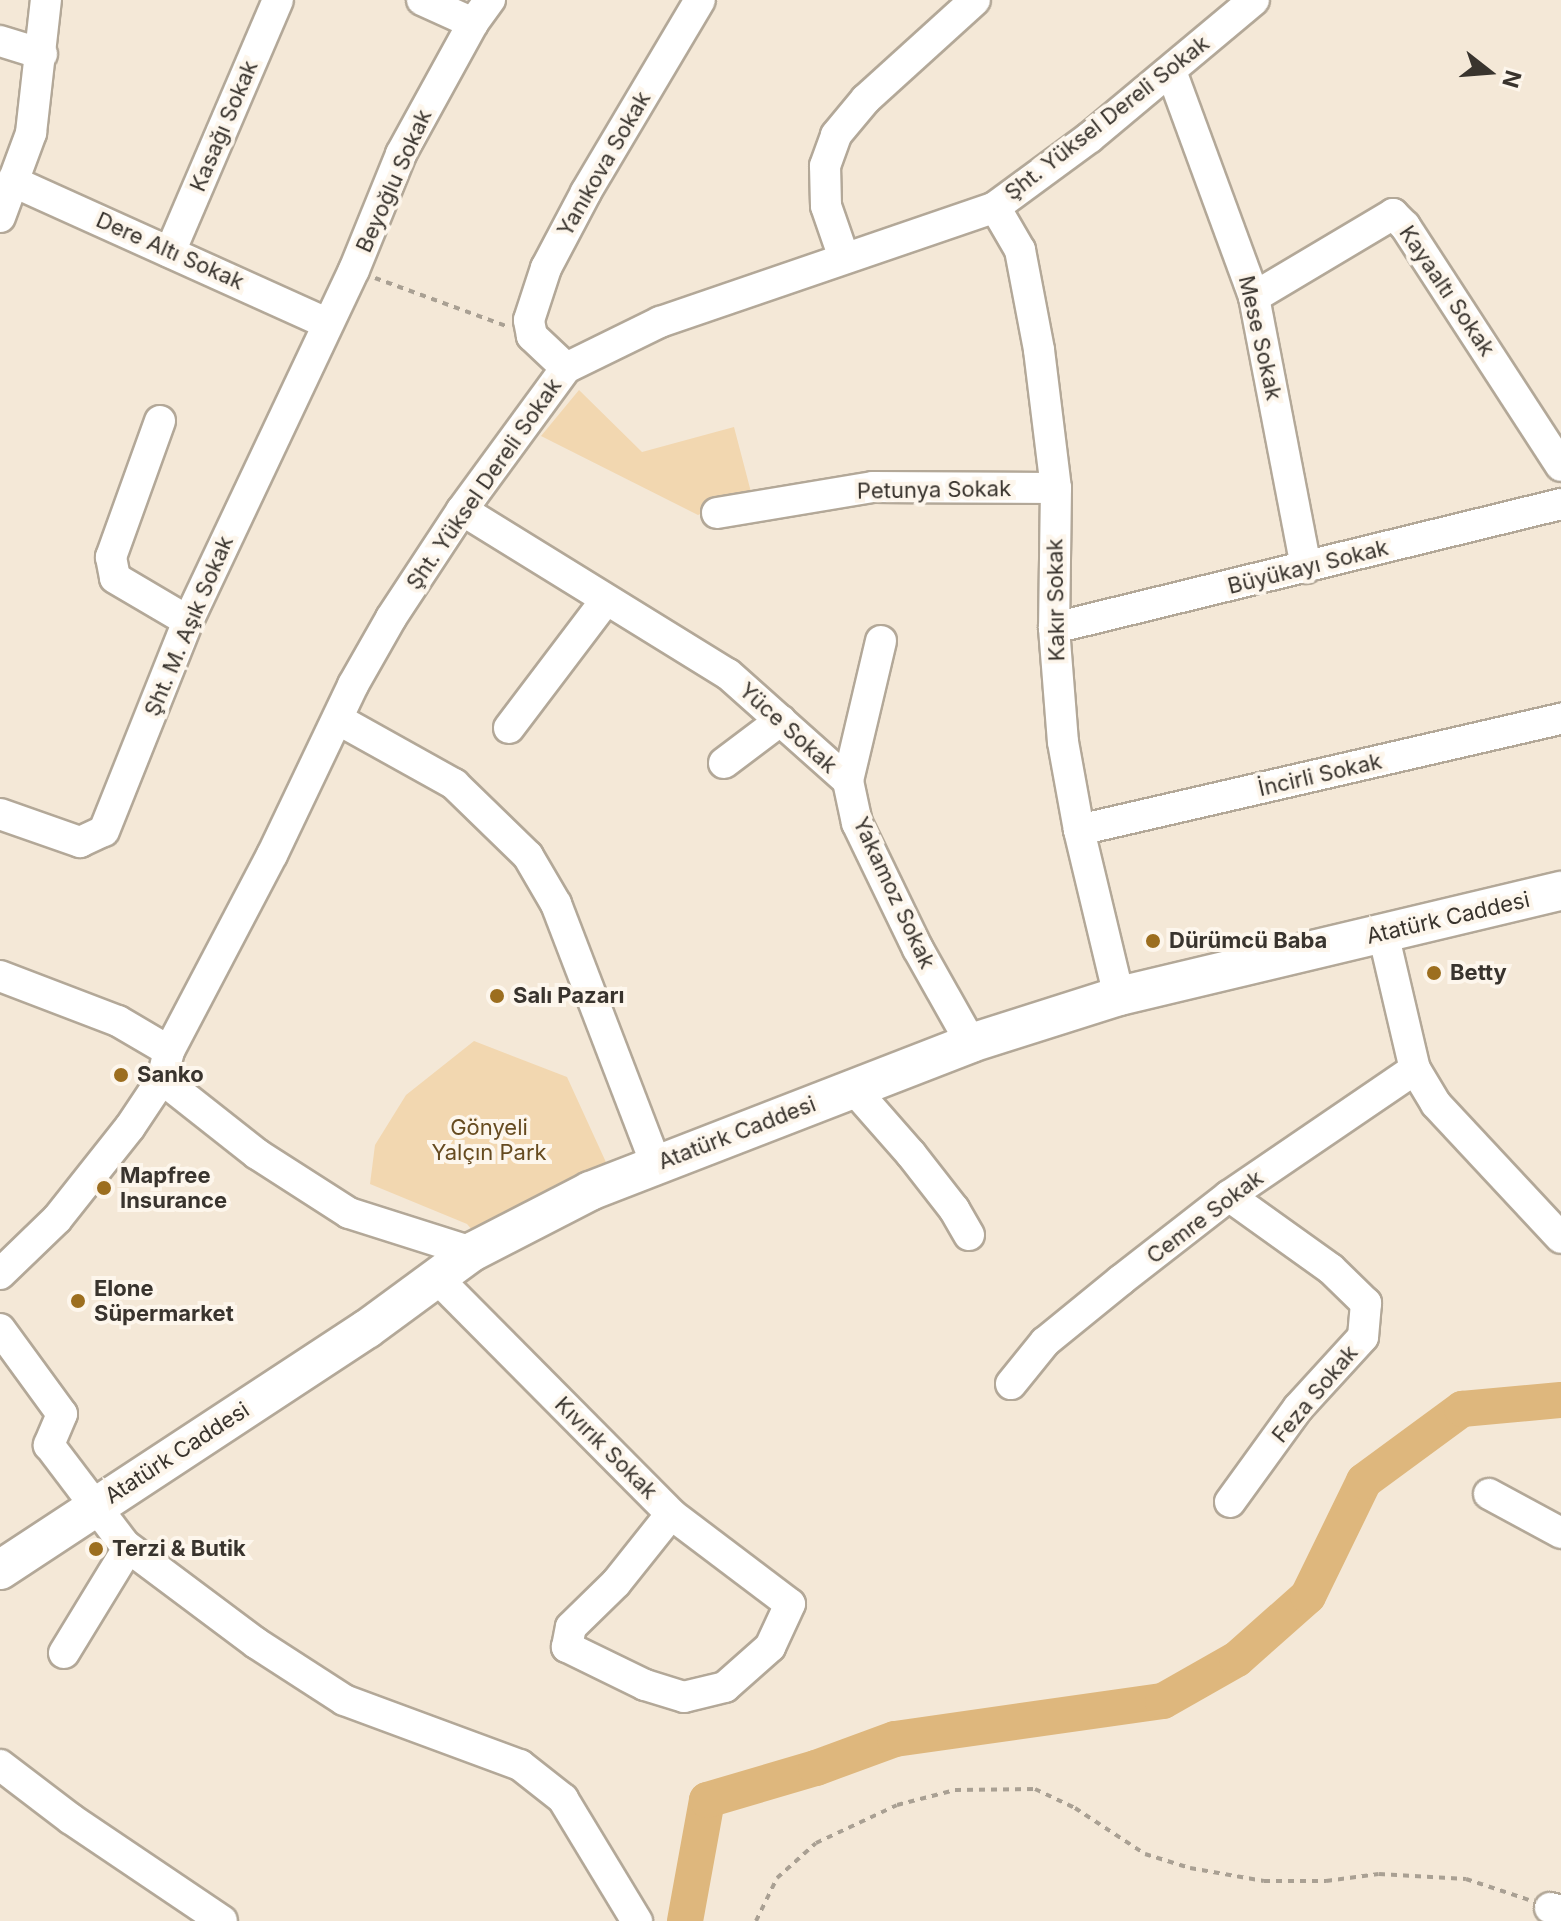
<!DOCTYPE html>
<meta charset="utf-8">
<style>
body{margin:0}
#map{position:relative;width:1561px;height:1921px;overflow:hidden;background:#f4e8d7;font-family:Inter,sans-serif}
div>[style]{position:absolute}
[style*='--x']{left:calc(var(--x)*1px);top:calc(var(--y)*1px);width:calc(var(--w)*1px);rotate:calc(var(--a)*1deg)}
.green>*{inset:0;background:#f2d7b0}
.river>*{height:36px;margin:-18px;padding:0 18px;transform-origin:18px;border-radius:18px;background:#deb77d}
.path>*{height:4px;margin-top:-2px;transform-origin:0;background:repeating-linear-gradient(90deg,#a9a093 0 6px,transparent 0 12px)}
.roads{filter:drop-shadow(2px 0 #b3a898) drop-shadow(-2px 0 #b3a898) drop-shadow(0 2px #b3a898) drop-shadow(0 -2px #b3a898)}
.minor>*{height:30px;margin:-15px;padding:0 15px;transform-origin:15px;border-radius:15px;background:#fff}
.major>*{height:38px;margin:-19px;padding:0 19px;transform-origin:19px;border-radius:19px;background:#fff}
.dots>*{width:22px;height:22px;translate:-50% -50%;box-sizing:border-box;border:4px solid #fdf6ec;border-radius:50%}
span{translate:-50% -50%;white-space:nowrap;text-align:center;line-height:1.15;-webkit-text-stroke:8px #fdf6ec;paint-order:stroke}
.street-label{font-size:22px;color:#39342e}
.poi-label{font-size:22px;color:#39342e;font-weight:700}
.left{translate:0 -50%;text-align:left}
.park-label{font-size:22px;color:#664b20}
.north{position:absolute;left:1449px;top:32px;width:80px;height:80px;-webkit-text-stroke:6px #fdf6ec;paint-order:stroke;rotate:107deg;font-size:22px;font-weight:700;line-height:32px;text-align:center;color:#39342e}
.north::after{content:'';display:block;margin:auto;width:28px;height:36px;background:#39342e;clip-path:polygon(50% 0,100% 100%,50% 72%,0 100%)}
</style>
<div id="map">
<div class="green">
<div style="clip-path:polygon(579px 390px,642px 452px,734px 427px,751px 492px,698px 515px,541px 436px)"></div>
<div style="clip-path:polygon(474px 1041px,567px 1077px,610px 1171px,484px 1244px,467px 1224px,370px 1184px,375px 1145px,406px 1095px)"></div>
</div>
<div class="river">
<div style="--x:685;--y:1921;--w:123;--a:-79.7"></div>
<div style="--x:707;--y:1800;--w:114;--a:-16.4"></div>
<div style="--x:816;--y:1768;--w:84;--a:-20.2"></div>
<div style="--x:895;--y:1739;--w:271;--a:-8.1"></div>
<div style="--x:1163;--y:1701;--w:85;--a:-29.6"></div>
<div style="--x:1237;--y:1659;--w:95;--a:-41.6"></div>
<div style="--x:1308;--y:1596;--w:128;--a:-64"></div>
<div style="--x:1364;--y:1481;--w:122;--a:-36.3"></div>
<div style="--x:1462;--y:1409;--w:99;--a:-5.2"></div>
</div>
<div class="path">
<div style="--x:375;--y:278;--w:140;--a:20.1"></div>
<div style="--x:756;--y:1921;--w:48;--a:-64"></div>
<div style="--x:777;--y:1878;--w:52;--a:-41.9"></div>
<div style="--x:816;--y:1843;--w:89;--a:-25.1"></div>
<div style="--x:897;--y:1805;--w:60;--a:-14.5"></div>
<div style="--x:955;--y:1790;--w:80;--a:-0.7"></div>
<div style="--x:1035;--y:1789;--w:44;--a:25.4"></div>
<div style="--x:1075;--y:1808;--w:84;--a:33.3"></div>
<div style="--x:1145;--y:1854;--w:47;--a:17.3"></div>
<div style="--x:1190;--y:1868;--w:75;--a:10"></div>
<div style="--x:1264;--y:1881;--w:62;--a:0"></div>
<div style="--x:1326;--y:1881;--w:53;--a:-7.5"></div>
<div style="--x:1379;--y:1874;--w:87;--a:3.3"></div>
<div style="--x:1466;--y:1879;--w:66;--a:18.4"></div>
</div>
<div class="roads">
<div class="minor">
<div style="--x:422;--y:0;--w:56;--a:24.3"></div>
<div style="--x:0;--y:41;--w:44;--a:17.2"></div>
<div style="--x:1171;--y:71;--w:241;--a:69.8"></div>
<div style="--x:1254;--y:297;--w:276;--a:79.1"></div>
<div style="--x:12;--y:181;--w:346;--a:24.3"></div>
<div style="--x:995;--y:207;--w:50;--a:59.8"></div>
<div style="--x:1020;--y:250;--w:102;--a:79.2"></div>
<div style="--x:1039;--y:350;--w:139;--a:83"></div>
<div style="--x:1056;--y:488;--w:140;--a:90.8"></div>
<div style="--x:1054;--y:628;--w:114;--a:85.5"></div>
<div style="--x:1063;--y:742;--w:89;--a:79.7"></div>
<div style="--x:1079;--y:830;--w:171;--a:76.5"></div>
<div style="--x:0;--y:217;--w:90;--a:-69.7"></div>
<div style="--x:31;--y:133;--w:134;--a:-83.6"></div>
<div style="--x:170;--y:252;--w:274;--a:-66.8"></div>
<div style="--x:844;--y:258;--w:55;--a:-109.1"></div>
<div style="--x:826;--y:206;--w:40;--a:-91.4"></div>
<div style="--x:825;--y:166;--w:33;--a:-70"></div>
<div style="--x:836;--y:135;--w:47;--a:-50.2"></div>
<div style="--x:866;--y:99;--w:147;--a:-42.2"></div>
<div style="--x:1254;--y:297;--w:162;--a:-30.8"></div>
<div style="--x:1393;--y:214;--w:17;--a:45"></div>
<div style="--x:1405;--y:226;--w:286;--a:57"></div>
<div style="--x:566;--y:368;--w:47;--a:-136.7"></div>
<div style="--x:532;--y:336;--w:16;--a:-101"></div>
<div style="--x:529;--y:320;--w:55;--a:-71.9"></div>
<div style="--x:546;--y:268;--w:86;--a:-62.2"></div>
<div style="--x:586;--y:192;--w:223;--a:-59.3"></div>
<div style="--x:160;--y:421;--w:145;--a:109.8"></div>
<div style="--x:111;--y:557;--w:21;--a:79"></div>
<div style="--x:115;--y:578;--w:85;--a:30.5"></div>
<div style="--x:462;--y:510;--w:312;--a:31.7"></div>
<div style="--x:728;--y:674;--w:161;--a:41.7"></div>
<div style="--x:717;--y:513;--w:158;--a:-9.5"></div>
<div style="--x:873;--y:487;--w:183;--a:0.3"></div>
<div style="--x:1054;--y:628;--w:522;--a:-13.74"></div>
<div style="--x:881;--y:641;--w:144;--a:103.3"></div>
<div style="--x:848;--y:781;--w:43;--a:77.9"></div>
<div style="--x:857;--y:823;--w:140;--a:64.2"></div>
<div style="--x:918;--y:949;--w:108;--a:60.6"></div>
<div style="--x:339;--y:720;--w:132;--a:29.1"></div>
<div style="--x:454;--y:784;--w:103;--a:44.2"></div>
<div style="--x:528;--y:856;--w:56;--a:59.7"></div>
<div style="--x:556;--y:904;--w:279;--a:69"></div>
<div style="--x:509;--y:728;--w:159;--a:-52.9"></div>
<div style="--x:724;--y:763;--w:71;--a:-37"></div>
<div style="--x:0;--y:814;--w:85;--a:19.3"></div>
<div style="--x:80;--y:842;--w:26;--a:-25"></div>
<div style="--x:104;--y:831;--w:226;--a:-68.2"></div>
<div style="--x:188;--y:621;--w:388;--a:-64.7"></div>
<div style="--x:354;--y:270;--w:125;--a:-67.9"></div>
<div style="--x:401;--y:154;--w:149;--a:-61.2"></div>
<div style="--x:473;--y:23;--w:29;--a:-54"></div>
<div style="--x:1079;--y:830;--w:495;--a:-13"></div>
<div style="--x:1383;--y:933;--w:140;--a:76.8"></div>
<div style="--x:1415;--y:1069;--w:41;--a:59"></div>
<div style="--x:1436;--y:1104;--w:183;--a:47"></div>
<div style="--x:0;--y:976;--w:126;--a:20.9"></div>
<div style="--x:118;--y:1021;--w:59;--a:30.5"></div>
<div style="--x:162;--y:1079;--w:121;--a:38.3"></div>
<div style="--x:257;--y:1154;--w:109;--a:32.7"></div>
<div style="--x:349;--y:1213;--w:129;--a:17.6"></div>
<div style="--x:853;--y:1088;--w:88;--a:48.7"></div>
<div style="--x:911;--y:1154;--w:70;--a:52"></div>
<div style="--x:954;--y:1209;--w:30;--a:60"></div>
<div style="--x:1229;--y:1196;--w:125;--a:35.6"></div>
<div style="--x:1331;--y:1269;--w:49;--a:44.2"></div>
<div style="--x:1366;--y:1303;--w:34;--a:95"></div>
<div style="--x:1363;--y:1337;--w:96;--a:132.5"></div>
<div style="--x:1298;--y:1408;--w:116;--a:125.9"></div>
<div style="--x:0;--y:1274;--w:79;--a:-44"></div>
<div style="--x:57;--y:1219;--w:117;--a:-51.6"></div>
<div style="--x:130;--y:1127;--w:58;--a:-56.3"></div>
<div style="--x:162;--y:1079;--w:29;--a:-76"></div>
<div style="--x:169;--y:1051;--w:221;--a:-62.3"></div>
<div style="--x:272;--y:855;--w:188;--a:-64.5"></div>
<div style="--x:353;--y:685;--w:77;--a:-60.4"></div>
<div style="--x:391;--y:618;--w:129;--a:-56.7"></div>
<div style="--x:462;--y:510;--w:176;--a:-53.8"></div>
<div style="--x:566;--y:368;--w:105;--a:-26.1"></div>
<div style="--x:660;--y:322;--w:354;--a:-18.9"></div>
<div style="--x:995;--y:207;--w:117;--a:-36.3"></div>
<div style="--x:1089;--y:138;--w:215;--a:-39.9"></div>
<div style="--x:436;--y:1277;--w:334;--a:45.2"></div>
<div style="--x:671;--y:1514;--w:149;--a:37.1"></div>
<div style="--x:790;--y:1604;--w:47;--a:114.9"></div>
<div style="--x:770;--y:1647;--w:60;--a:138.4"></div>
<div style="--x:725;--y:1687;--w:42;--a:166.3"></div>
<div style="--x:684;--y:1697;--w:41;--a:-162.9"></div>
<div style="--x:645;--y:1685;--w:87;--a:-154"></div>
<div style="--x:567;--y:1647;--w:20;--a:-79"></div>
<div style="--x:571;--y:1627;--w:63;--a:-44.4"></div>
<div style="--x:616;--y:1583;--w:88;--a:-51.4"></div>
<div style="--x:0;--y:1329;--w:105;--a:53.9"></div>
<div style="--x:62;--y:1414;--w:34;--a:113"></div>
<div style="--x:49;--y:1445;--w:126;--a:52.8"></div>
<div style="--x:125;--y:1545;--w:164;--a:36.8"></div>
<div style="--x:256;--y:1643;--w:105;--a:32.9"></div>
<div style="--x:344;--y:1700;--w:188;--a:20.3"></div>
<div style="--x:520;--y:1765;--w:55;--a:38.3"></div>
<div style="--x:563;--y:1799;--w:143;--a:58.8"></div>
<div style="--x:1011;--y:1384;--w:54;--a:-51"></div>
<div style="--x:1045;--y:1342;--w:98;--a:-39.2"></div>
<div style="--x:1121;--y:1280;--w:137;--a:-37.9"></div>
<div style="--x:1229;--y:1196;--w:225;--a:-34.3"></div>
<div style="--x:1489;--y:1494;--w:82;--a:28.4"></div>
<div style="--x:64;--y:1653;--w:123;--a:-58.6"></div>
<div style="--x:0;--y:1765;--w:89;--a:37.3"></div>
<div style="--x:71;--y:1819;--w:182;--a:34"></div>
<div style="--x:1550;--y:1908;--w:11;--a:15"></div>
</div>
<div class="major">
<div style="--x:0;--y:1570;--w:439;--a:-33.3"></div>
<div style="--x:367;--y:1329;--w:130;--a:-36.3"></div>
<div style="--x:472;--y:1252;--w:133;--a:-27.3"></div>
<div style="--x:590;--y:1191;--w:409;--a:-21.2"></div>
<div style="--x:971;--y:1043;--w:155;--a:-17.6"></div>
<div style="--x:1119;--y:996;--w:454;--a:-13.4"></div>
</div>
</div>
<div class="dots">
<div style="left:1153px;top:941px;background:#9c6e1f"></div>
<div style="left:1434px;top:973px;background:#9c6e1f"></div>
<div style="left:497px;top:996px;background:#9c6e1f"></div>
<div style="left:121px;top:1075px;background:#9c6e1f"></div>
<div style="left:104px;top:1188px;background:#9c6e1f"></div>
<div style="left:78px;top:1301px;background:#9c6e1f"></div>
<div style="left:96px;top:1549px;background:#9c6e1f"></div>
</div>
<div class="street-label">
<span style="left:1107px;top:118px;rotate:-38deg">Şht. Yüksel Dereli Sokak</span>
<span style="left:224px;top:126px;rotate:-67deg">Kasağı Sokak</span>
<span style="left:604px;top:164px;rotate:-60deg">Yanıkova Sokak</span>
<span style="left:394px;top:181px;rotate:-66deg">Beyoğlu Sokak</span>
<span style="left:170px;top:251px;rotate:24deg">Dere Altı Sokak</span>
<span style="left:1447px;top:291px;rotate:56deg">Kayaaltı Sokak</span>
<span style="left:1260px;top:338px;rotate:77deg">Mese Sokak</span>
<span style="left:484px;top:484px;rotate:-55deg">Şht. Yüksel Dereli Sokak</span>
<span style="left:934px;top:490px;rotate:-1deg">Petunya Sokak</span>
<span style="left:1308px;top:567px;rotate:-14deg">Büyükayı Sokak</span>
<span style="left:1056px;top:600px;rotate:-91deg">Kakır Sokak</span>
<span style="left:189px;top:626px;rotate:-67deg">Şht. M. Aşık Sokak</span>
<span style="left:788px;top:728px;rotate:42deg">Yüce Sokak</span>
<span style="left:1320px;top:775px;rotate:-13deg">İncirli Sokak</span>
<span style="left:894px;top:893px;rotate:65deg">Yakamoz Sokak</span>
<span style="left:1448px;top:918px;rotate:-13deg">Atatürk Caddesi</span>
<span style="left:737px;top:1133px;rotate:-21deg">Atatürk Caddesi</span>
<span style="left:1205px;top:1217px;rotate:-37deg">Cemre Sokak</span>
<span style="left:1315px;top:1394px;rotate:-50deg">Feza Sokak</span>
<span style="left:606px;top:1448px;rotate:45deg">Kıvırık Sokak</span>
<span style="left:177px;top:1453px;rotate:-33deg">Atatürk Caddesi</span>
</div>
<div class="poi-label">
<span class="left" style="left:1169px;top:941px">Dürümcü Baba</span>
<span class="left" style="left:1450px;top:973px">Betty</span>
<span class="left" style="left:513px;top:996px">Salı Pazarı</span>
<span class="left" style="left:137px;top:1075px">Sanko</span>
<span class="left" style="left:120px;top:1188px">Mapfree<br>Insurance</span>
<span class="left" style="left:94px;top:1301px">Elone<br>Süpermarket</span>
<span class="left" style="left:112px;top:1549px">Terzi &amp; Butik</span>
</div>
<div class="park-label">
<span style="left:489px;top:1140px">Gönyeli<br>Yalçın Park</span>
</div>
<div class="north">N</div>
</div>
